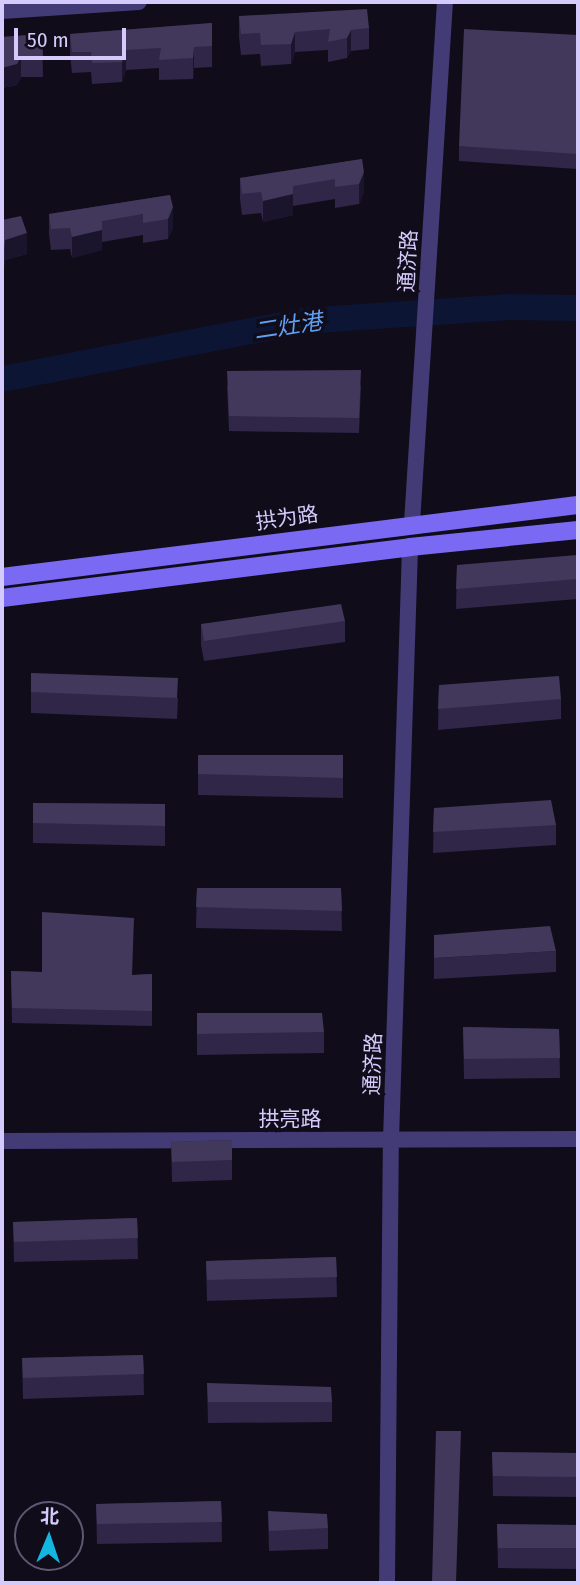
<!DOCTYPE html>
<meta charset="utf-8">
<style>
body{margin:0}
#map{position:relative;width:580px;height:1585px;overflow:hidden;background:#100c1a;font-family:"Fira Sans Condensed","Noto Sans SC",sans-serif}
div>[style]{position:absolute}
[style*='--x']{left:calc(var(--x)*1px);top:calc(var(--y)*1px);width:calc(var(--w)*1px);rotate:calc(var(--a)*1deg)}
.river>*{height:26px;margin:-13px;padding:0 13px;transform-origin:13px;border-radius:13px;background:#0c1634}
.tertiary>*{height:16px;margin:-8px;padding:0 8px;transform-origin:8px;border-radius:8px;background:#433b76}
.secondary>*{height:18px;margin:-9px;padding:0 9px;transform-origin:9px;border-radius:9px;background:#7a69f3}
.wall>*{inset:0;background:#2f2648}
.shaded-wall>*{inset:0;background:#1b142d}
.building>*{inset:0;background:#41385b}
span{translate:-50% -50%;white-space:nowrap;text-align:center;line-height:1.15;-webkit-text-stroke:7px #100c1a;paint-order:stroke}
.street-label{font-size:21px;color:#d4cafb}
.water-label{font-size:23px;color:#61a1f2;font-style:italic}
.frame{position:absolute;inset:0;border:4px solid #d4cafb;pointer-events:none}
.north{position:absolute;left:14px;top:1501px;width:70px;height:70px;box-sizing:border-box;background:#100c1a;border:2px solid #5e5874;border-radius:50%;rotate:2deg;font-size:19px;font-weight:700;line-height:28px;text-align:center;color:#d4cafb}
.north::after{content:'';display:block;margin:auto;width:24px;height:32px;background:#12b6de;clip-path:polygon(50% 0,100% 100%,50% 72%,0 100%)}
.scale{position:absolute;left:14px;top:28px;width:112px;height:32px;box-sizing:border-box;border:4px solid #d4cafb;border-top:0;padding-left:9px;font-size:21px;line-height:24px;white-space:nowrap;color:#d4cafb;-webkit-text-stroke:5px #100c1a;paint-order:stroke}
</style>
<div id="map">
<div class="river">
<div style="--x:2;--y:379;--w:307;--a:-10.9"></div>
<div style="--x:303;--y:321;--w:203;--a:-3.9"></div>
<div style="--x:506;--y:307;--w:72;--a:0.8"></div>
</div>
<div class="tertiary">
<div style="--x:2;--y:11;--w:137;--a:-3.8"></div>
<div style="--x:412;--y:523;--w:522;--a:-86.38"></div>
<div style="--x:2;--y:1141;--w:576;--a:-0.2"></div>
<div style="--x:387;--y:1583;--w:443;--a:-89.5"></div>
<div style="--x:391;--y:1140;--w:593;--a:-88.16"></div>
</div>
<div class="secondary">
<div style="--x:2;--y:577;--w:580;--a:-7.13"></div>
<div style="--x:2;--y:598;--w:411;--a:-7.1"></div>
<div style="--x:410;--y:547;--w:169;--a:-5.8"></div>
</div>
<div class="wall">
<div style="clip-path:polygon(239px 16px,369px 28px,369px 49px,351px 51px,347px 58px,328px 62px,328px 50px,295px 52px,291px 64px,261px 66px,260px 54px,241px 55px,239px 37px)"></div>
<div style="clip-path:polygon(212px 23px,212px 67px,194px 68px,193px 79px,159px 80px,159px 68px,126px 70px,122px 82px,92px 84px,91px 72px,72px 73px,70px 54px,70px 34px)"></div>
<div style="clip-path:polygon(42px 34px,43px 77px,21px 77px,17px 85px,2px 88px,2px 37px)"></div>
<div style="clip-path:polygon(578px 127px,577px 169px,459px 161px,459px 146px)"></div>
<div style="clip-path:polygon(362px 159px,364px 192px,359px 204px,335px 208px,335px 199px,293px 206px,293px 215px,263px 222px,261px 213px,242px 215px,240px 199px,240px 178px)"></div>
<div style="clip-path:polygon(170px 195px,173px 228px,168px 239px,143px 243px,143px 235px,102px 242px,102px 250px,72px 258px,70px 249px,51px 250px,49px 234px,49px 214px)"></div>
<div style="clip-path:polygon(2px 220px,27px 254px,5px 260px,4px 269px,2px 269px)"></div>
<div style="clip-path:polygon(361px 385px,359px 433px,229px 431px,227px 386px)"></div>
<div style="clip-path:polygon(457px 565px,578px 570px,578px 599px,456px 609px)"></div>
<div style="clip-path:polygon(345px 621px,345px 642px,204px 661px,201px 645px,201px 624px)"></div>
<div style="clip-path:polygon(31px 673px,178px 698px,177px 719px,31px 713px)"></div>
<div style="clip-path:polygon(439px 685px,561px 699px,561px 719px,438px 730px)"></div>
<div style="clip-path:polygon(198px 755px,343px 755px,343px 798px,198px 795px)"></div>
<div style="clip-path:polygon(33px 803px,165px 804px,165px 846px,33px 843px)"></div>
<div style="clip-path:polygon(434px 808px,556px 825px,556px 845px,433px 853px)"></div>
<div style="clip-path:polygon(197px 888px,341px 888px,342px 931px,196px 928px)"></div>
<div style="clip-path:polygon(556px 951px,556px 972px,434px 979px,434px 958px)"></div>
<div style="clip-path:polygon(11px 971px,132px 975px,152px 974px,152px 1026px,12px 1023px)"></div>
<div style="clip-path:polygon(197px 1013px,324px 1032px,324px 1053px,197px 1055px)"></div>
<div style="clip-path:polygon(463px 1027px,559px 1029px,560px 1078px,464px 1079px)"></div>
<div style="clip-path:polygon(232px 1140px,232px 1180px,172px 1182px,171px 1142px)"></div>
<div style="clip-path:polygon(137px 1218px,138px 1259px,14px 1262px,13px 1222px)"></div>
<div style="clip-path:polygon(336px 1257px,337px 1297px,207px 1301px,206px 1261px)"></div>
<div style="clip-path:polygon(143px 1355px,144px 1395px,23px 1399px,22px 1358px)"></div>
<div style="clip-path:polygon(207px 1383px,332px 1402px,332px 1422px,208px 1423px)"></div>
<div style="clip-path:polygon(492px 1452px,578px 1453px,578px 1497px,493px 1496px)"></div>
<div style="clip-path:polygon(221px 1501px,222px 1542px,97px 1544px,96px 1504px)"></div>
<div style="clip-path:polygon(268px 1511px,328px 1528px,328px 1549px,269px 1551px)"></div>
<div style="clip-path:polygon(497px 1524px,578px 1525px,578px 1569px,498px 1568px)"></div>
</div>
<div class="shaded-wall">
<div style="clip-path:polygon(351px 30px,351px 51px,347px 58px,347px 38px)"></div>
<div style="clip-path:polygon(295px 32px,295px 52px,291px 64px,291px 44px)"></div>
<div style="clip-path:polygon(194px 47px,194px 68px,193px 79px,193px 58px)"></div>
<div style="clip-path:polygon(126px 50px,126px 70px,122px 82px,122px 62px)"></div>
<div style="clip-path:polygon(21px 57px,21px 77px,17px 85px,2px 88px,2px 68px)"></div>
<div style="clip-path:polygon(364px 172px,364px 192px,359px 204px,359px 184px)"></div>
<div style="clip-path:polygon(293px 186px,293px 215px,263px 222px,263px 201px)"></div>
<div style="clip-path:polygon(173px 207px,173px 228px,168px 239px,168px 219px)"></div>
<div style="clip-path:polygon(102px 221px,102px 250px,72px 258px,72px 237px)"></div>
<div style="clip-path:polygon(27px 233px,27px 254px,5px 260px,4px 269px,5px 240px)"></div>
</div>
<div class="building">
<div style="clip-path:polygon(367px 9px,369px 28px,351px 30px,347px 38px,328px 42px,330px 29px,295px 32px,291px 44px,261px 45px,260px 33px,241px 34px,239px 16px)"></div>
<div style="clip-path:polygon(212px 23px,212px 46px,194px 47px,193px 58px,159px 60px,161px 48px,126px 50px,122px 62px,92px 63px,91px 52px,72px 52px,70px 34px)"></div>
<div style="clip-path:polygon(464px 29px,578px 35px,578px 112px,577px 154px,459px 146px)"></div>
<div style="clip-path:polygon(42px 34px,43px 57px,21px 57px,17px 64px,2px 68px,2px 37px)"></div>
<div style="clip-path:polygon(362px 159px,364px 172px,359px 184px,335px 187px,335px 179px,293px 186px,293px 194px,263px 201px,261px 192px,242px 194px,240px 178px)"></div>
<div style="clip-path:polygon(170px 195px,173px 207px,168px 219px,143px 223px,143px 214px,102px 221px,102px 230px,72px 237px,70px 228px,51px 229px,49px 214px)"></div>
<div style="clip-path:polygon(21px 216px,27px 233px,5px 240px,4px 248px,2px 249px,2px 220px)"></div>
<div style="clip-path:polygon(361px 370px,359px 418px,229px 416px,227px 371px)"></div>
<div style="clip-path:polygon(577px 555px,578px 579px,456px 589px,457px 565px)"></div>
<div style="clip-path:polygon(341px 604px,345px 621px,204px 641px,201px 624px)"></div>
<div style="clip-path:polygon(31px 673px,178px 678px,177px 698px,31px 692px)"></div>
<div style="clip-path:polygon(559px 676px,561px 699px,438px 709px,439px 685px)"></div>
<div style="clip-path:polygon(198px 755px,343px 755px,343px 778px,198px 774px)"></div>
<div style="clip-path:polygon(551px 800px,556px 825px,433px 832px,434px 808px)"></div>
<div style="clip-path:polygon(33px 803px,165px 804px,165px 826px,33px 823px)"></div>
<div style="clip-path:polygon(197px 888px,341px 888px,342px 911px,196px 907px)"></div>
<div style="clip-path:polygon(42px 912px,134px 918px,132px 975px,152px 974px,152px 1011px,12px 1008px,11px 971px,42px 972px)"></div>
<div style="clip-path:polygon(550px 926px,556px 951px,434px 958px,434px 935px)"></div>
<div style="clip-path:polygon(197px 1013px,322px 1013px,324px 1032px,197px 1034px)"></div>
<div style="clip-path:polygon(463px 1027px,559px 1029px,560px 1058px,464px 1059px)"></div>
<div style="clip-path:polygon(232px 1140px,232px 1160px,172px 1162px,171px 1142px)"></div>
<div style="clip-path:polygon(137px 1218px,138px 1238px,14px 1242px,13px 1222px)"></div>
<div style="clip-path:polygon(336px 1257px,337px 1277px,207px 1280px,206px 1261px)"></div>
<div style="clip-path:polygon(143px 1355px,144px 1374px,23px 1378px,22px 1358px)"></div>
<div style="clip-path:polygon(207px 1383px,331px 1387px,332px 1402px,208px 1402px)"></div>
<div style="clip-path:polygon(436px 1431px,461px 1431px,456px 1583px,432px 1583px)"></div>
<div style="clip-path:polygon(492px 1452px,578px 1453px,578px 1477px,493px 1476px)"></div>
<div style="clip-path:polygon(221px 1501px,222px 1522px,97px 1524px,96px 1504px)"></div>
<div style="clip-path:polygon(268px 1511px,327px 1514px,328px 1528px,269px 1531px)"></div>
<div style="clip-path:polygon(497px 1524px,578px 1525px,578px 1548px,498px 1548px)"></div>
</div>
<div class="street-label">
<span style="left:408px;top:261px;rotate:-87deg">通济路</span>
<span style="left:287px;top:518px;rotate:-8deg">拱为路</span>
<span style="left:373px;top:1064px;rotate:-88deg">通济路</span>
<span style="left:290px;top:1119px">拱亮路</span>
</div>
<div class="water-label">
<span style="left:288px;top:326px;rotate:-9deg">二灶港</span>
</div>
<div class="frame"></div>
<div class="north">北</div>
<div class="scale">50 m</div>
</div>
